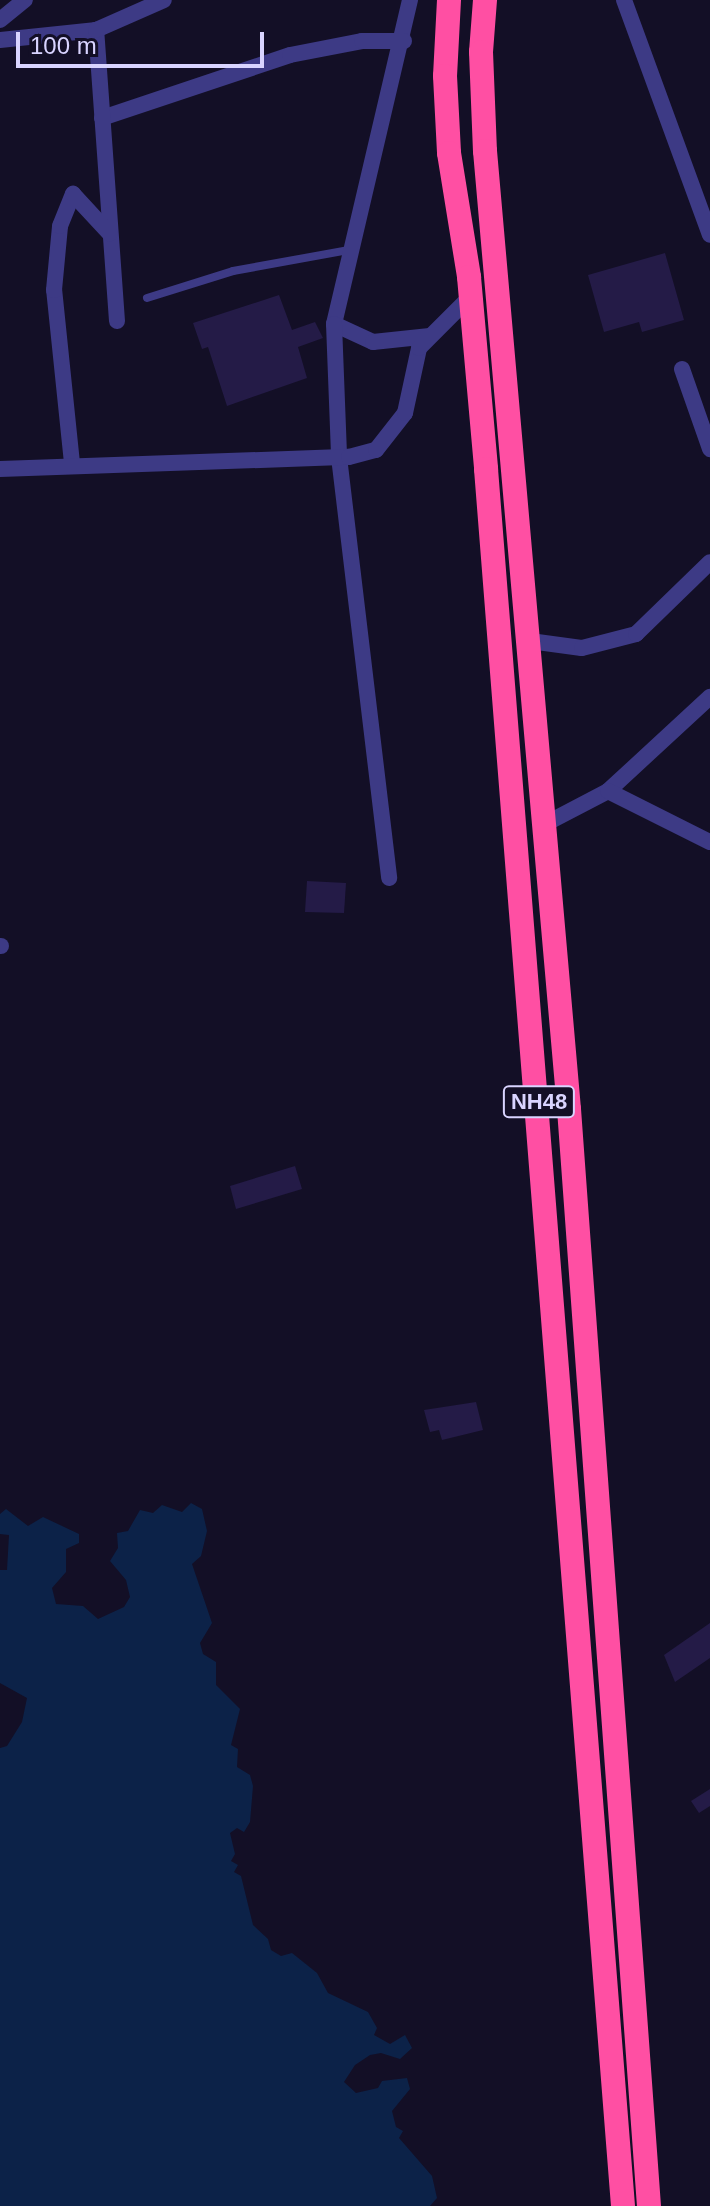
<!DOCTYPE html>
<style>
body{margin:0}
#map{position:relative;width:710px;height:2206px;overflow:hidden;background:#130f26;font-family:Helvetica,sans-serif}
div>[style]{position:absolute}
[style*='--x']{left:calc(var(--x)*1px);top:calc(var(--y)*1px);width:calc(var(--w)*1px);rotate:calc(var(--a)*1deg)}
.water>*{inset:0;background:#0c2248}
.building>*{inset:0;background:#241b47}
.lane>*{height:8px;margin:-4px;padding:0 4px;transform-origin:4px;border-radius:4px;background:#3d3a85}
.street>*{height:16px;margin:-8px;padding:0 8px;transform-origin:8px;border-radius:8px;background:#3d3a85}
.highway>*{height:24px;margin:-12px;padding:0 12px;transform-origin:12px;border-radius:12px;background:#ff4fa3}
span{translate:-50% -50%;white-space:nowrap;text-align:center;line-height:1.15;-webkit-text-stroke:6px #130f26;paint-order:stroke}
.shield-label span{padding:2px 6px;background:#130f26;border:2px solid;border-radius:6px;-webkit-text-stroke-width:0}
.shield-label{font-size:22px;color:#d9d4ff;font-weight:700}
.scale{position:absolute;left:16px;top:32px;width:248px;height:36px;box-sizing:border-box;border:4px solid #d9d4ff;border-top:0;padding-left:10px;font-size:24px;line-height:28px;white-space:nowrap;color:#d9d4ff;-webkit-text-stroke:6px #130f26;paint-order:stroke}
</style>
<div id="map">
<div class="water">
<div style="clip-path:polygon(191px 1503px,202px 1509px,207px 1531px,201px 1556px,192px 1564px,212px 1623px,200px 1643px,203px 1654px,216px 1662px,216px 1685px,240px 1709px,231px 1745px,238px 1749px,237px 1767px,250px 1775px,253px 1786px,250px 1822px,244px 1832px,237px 1828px,230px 1833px,235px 1854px,231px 1861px,238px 1865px,234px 1872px,241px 1876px,253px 1925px,268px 1939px,271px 1950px,281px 1956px,292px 1953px,317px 1973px,328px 1993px,368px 2012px,377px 2028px,374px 2035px,390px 2044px,405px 2035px,412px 2048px,400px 2059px,381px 2053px,370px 2055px,355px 2065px,344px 2082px,356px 2093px,378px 2088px,382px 2081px,407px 2078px,410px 2089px,392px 2111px,396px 2127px,403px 2131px,399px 2138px,432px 2176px,437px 2198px,430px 2206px,0 2206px,0 1748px,7px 1746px,22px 1722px,27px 1698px,0 1683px,0 1570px,7px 1570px,9px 1535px,0 1534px,0 1514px,6px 1509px,28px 1526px,43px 1517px,79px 1534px,79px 1543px,66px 1549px,66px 1572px,52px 1588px,56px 1604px,83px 1606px,98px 1619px,124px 1607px,130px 1597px,126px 1580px,110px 1561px,118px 1548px,117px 1533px,128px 1531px,140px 1510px,153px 1513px,162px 1505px,182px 1512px)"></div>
</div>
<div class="building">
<div style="clip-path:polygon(665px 253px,684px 320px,642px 332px,639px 322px,604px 332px,588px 275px)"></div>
<div style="clip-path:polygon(279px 295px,292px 330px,315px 322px,323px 338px,298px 347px,307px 378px,227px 406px,208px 347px,202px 349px,193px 323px)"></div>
<div style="clip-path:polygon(307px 881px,346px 883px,344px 913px,305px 912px)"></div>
<div style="clip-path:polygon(295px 1166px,302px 1189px,236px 1209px,230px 1186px)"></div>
<div style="clip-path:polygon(476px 1402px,483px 1430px,442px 1440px,439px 1430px,430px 1432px,424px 1410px)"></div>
<div style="clip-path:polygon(710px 1623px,710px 1658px,675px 1682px,664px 1655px)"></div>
<div style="clip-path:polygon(710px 1789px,710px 1806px,699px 1813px,691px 1801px)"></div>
</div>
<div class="lane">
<div style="--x:147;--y:298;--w:90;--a:-17.4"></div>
<div style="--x:233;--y:271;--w:118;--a:-10.3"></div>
</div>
<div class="street">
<div style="--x:410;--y:0;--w:333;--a:103.2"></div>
<div style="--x:334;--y:324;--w:43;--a:24.8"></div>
<div style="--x:373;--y:342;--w:57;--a:-6"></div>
<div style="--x:624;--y:0;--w:250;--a:69.9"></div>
<div style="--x:0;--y:20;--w:32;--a:-39"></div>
<div style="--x:0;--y:40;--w:97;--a:-5.9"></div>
<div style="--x:102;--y:118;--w:198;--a:-18.5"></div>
<div style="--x:290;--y:55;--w:73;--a:-11"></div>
<div style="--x:362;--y:41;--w:42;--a:0"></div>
<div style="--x:117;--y:321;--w:292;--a:-94.1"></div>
<div style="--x:96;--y:30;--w:74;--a:-23.8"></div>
<div style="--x:334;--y:324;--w:133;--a:87.8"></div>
<div style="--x:339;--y:457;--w:424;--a:83.2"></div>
<div style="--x:682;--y:369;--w:85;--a:70.7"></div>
<div style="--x:72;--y:463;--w:174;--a:-95.9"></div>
<div style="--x:54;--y:290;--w:64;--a:-84.6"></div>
<div style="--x:60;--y:226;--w:35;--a:-68"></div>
<div style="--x:73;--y:194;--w:54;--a:47.2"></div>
<div style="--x:0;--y:469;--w:349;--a:-2"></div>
<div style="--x:349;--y:457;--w:28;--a:-15"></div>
<div style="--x:376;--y:450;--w:47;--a:-51.9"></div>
<div style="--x:405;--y:413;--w:66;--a:-77.8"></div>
<div style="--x:419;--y:348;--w:74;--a:-45"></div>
<div style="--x:530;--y:641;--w:52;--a:7.7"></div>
<div style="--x:582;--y:648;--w:56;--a:-14.5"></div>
<div style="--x:636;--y:634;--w:103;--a:-44.2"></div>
<div style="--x:608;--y:791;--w:139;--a:-42.7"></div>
<div style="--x:545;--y:824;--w:71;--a:-27.6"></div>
<div style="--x:608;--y:791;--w:114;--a:26.6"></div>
<div style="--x:0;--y:946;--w:1;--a:0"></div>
</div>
<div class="highway">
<div style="--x:449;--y:0;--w:76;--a:93"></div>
<div style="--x:445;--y:76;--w:77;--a:87"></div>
<div style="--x:449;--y:153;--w:126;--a:80.8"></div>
<div style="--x:469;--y:277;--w:193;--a:84.9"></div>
<div style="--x:486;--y:469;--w:1742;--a:85.49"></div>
<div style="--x:485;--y:0;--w:52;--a:94.4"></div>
<div style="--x:481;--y:52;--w:99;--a:87.7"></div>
<div style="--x:485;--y:151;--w:962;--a:84.99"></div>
<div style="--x:569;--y:1109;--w:1100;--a:85.83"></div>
</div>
<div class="shield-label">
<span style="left:539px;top:1102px">NH48</span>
</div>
<div class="scale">100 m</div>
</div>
